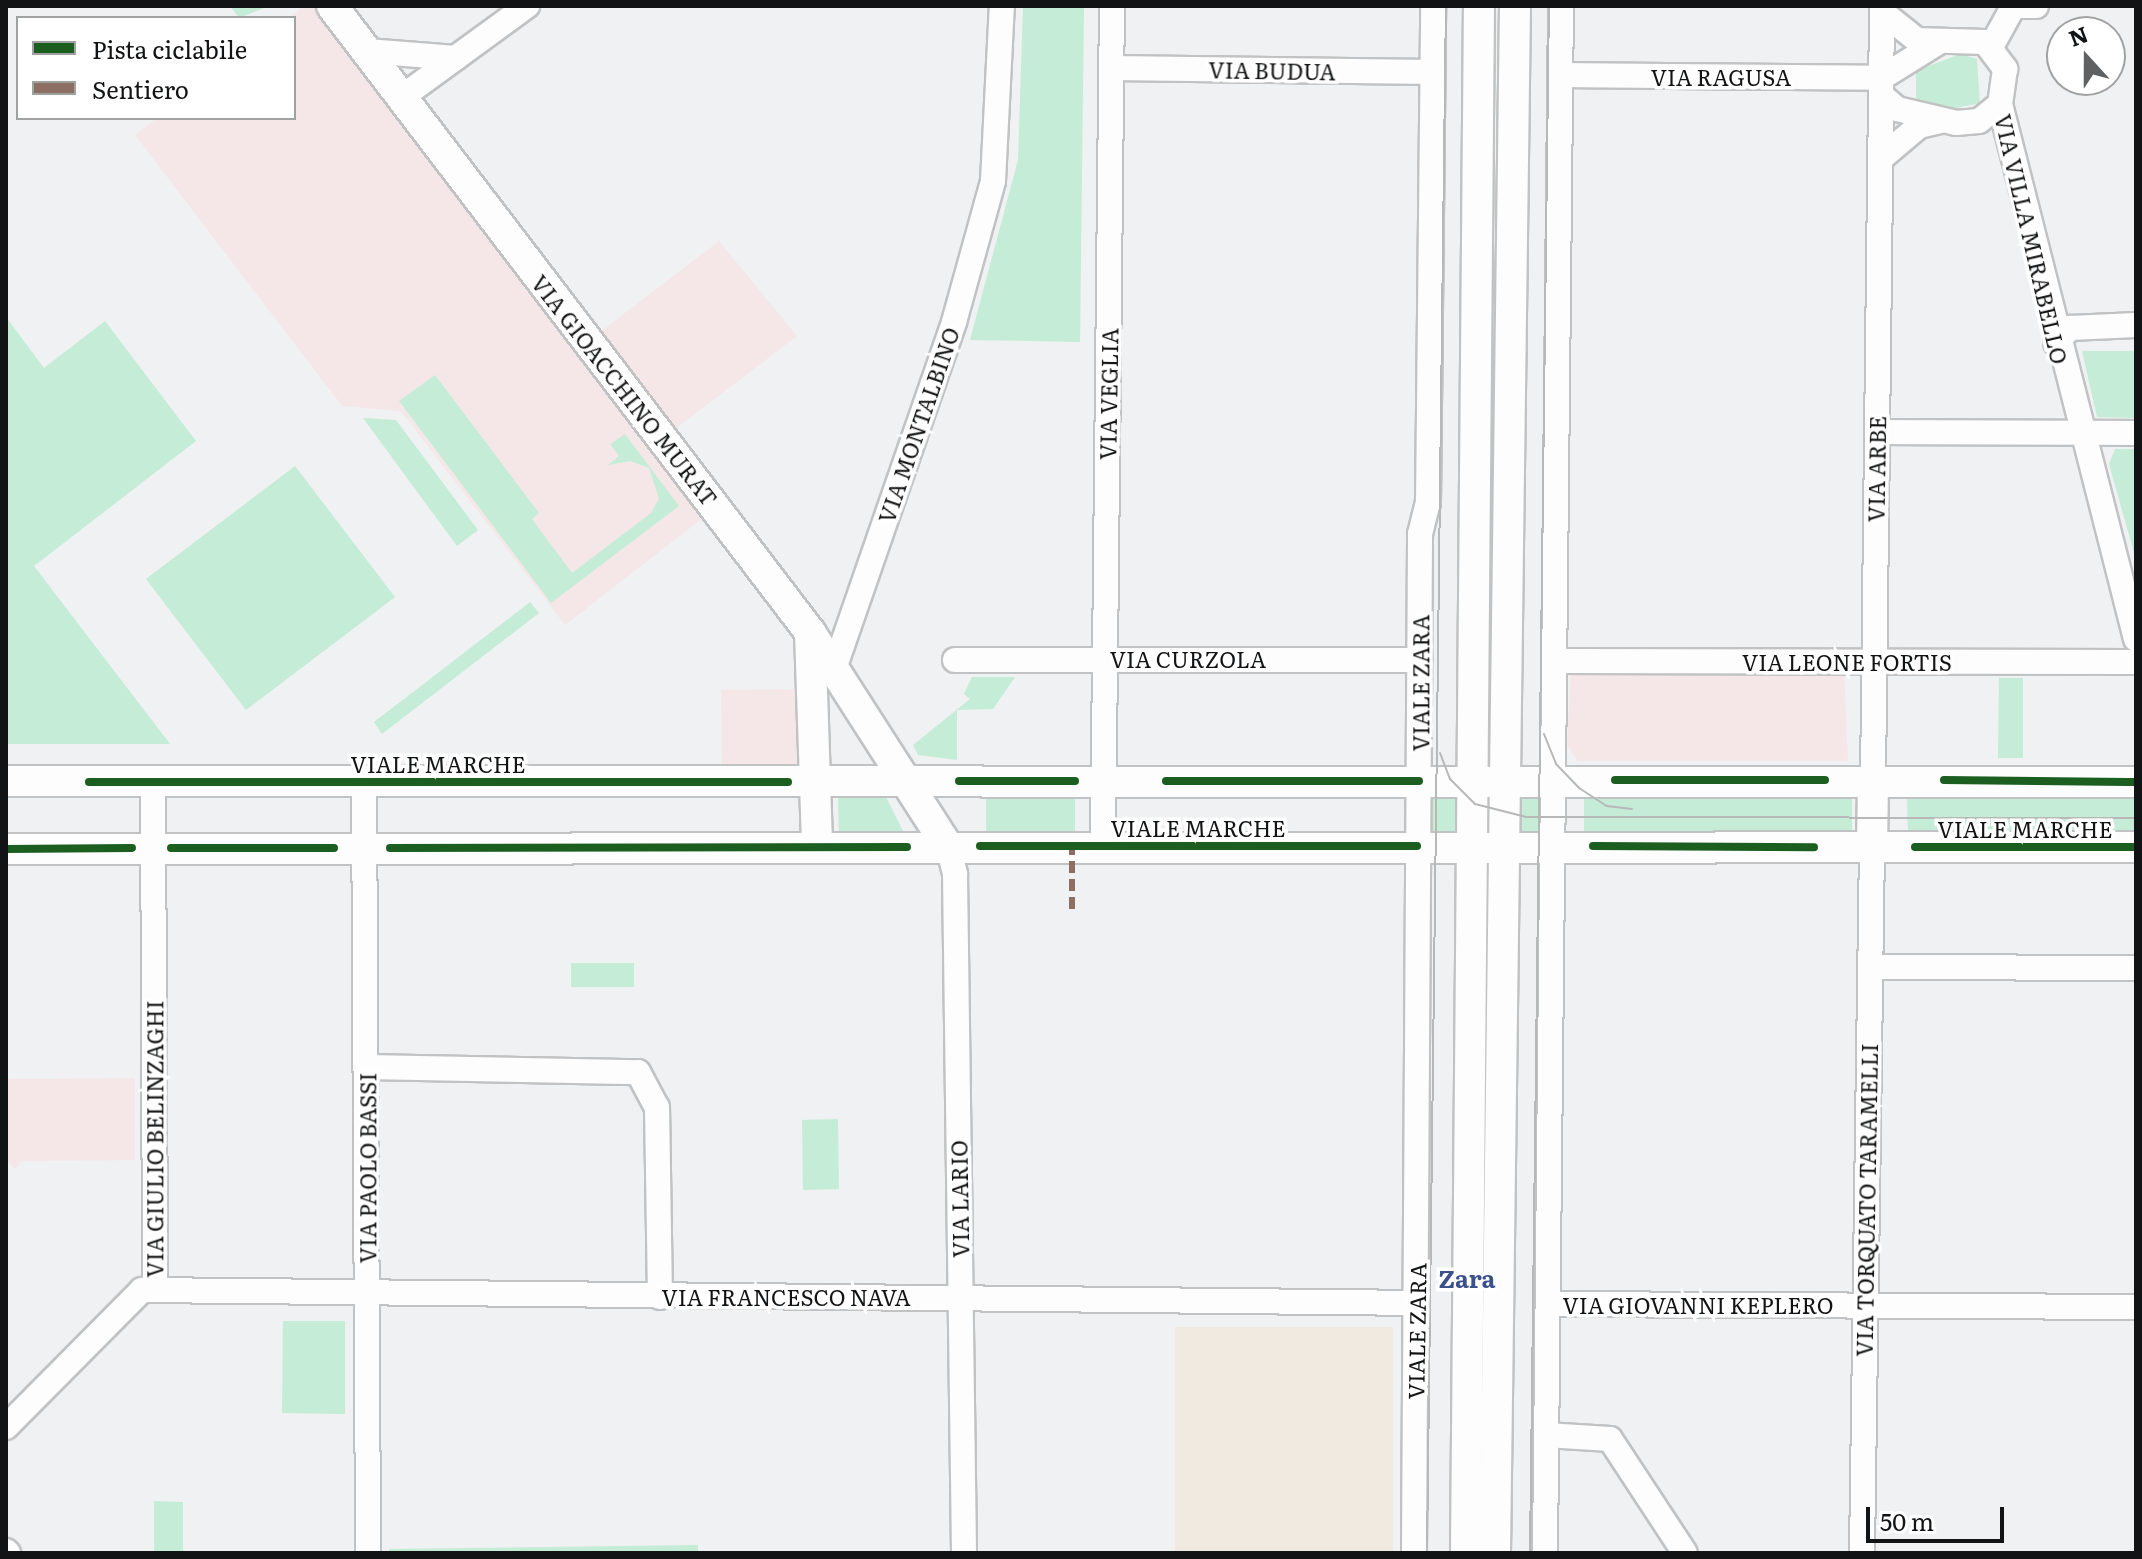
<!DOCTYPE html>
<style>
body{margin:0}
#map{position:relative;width:2142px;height:1559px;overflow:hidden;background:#eff1f2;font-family:Literata,serif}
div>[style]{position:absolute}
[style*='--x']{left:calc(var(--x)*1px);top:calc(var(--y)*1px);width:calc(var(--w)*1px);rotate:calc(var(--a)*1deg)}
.commercial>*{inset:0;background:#f5e7e8}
.industrial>*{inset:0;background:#f1eae0}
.green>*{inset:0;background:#c4ecd7}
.roads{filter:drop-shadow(2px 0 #c1c2c3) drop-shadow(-2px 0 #c1c2c3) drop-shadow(0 2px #c1c2c3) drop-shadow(0 -2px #c1c2c3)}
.minor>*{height:24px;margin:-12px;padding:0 12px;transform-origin:12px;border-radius:12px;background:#fdfdfd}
.major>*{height:30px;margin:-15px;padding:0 15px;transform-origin:15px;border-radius:15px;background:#fdfdfd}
.tram>*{height:2px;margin:-1px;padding:0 1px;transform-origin:1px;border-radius:1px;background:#b7b8b8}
.quiet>*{height:6px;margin-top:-3px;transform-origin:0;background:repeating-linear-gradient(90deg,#8d6e63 0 12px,transparent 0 18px)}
.cycleway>*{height:8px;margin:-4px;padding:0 4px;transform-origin:4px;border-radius:4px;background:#1b5e20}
span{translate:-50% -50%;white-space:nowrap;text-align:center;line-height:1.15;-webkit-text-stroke:7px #fff;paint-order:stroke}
.street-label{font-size:22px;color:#121314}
.neighbourhood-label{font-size:24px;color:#3a518b;font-weight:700}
.frame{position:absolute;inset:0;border:8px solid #121314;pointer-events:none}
.legend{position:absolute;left:16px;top:16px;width:280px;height:104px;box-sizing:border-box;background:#fff;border:2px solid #a0a1a1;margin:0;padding:10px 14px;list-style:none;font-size:24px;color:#121314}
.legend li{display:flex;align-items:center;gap:16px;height:40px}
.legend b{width:40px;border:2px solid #a0a1a1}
.north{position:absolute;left:2046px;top:16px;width:80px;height:80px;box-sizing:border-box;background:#fff;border:2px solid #a0a1a1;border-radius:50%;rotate:339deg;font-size:22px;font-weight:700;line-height:32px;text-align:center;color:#121314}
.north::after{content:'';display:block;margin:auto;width:28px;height:36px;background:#5f6162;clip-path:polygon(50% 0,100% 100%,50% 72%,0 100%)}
.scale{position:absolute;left:1866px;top:1507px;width:138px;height:36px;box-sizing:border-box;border:4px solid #121314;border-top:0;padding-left:10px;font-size:24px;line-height:28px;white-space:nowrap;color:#121314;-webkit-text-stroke:6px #fff;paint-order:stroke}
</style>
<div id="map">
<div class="commercial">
<div style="clip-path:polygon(304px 6px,328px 6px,713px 510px,565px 625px,401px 411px,342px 406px,135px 135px,157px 118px,294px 118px,289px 18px)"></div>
<div style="clip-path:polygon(719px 241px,797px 336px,666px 436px,591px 339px)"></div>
<div style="clip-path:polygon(1844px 670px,1848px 761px,1578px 761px,1567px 745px,1571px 671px)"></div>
<div style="clip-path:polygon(809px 689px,814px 780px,722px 780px,721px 690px)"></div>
<div style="clip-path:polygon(135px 1078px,135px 1160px,22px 1161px,15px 1169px,6px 1160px,6px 1079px)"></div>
</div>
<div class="industrial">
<div style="clip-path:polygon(1175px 1327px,1393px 1327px,1393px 1553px,1175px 1553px)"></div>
</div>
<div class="green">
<div style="clip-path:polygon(230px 6px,269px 6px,239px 18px)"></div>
<div style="clip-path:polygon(1023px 6px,1084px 6px,1080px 342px,970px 340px,1018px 160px)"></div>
<div style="clip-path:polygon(1960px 54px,1977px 59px,1980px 103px,1937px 112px,1916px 103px,1916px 71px)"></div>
<div style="clip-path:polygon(6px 317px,44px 368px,105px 321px,196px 441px,34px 566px,170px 744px,6px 744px)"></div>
<div style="clip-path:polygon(2082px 351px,2136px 351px,2136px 418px,2097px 417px)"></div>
<div style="clip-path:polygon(435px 375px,539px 513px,532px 519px,572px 573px,651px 513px,659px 498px,649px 468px,630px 461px,608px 465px,619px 456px,610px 444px,625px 434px,679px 506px,551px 603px,399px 401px)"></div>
<div style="clip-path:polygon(363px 418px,396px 420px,478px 530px,457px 546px)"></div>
<div style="clip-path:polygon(2115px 449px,2136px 449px,2136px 560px,2109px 464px)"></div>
<div style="clip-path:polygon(295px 466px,395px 597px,246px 710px,146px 579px)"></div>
<div style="clip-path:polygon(530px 602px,539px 613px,382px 734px,374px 722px)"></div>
<div style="clip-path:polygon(972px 677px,1015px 677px,993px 709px,957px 710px,957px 760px,918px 755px,913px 745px,970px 699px,964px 694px)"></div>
<div style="clip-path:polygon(1999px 678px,2023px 678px,2023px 758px,1998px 758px)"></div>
<div style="clip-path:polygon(1075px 794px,1075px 835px,986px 835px,986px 795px)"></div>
<div style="clip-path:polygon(1447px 794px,1458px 800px,1457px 833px,1430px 834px,1429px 795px)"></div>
<div style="clip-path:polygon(1543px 794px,1545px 834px,1518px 834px,1517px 798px)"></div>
<div style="clip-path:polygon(2136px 794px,2136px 834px,1908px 834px,1907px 795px)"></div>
<div style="clip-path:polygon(1584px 795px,1852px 795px,1852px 835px,1584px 835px)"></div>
<div style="clip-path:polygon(886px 797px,905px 835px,839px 835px,838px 798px)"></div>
<div style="clip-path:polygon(571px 963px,634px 963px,634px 987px,571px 987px)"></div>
<div style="clip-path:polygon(838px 1119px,839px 1189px,803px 1190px,802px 1120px)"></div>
<div style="clip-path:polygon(283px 1321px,345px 1321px,345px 1414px,282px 1413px)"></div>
<div style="clip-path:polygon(154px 1501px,183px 1502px,183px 1553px,154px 1553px)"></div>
<div style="clip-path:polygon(698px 1545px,698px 1553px,389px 1553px,389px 1549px)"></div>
</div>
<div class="roads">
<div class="minor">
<div style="--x:2011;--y:6;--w:25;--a:0"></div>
<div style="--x:1882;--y:12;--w:45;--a:38.7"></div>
<div style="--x:1917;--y:40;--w:68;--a:1.7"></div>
<div style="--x:1985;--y:42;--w:34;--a:53"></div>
<div style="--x:2005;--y:69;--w:35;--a:98"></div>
<div style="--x:2000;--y:104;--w:552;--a:75.74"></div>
<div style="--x:1991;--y:47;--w:46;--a:-61.2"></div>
<div style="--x:367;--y:51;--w:89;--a:4.5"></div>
<div style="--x:1111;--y:68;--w:321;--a:0.7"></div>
<div style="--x:1561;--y:75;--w:320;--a:0.5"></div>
<div style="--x:1881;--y:78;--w:68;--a:-31.8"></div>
<div style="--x:1881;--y:95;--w:21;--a:41"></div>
<div style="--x:1897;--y:109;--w:61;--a:13.3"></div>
<div style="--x:1956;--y:123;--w:23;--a:-5"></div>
<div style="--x:1979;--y:121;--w:27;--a:-39"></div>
<div style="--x:402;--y:97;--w:155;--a:-36.1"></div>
<div style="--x:1880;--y:159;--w:51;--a:-40.2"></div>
<div style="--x:1919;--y:126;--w:23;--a:-13"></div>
<div style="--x:2056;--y:343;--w:21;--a:-47"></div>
<div style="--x:2070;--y:328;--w:66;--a:-2.6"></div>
<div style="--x:1877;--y:432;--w:259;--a:0.2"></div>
<div style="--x:955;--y:660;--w:465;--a:0"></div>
<div style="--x:1558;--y:661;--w:578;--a:0.1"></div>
<div style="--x:835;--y:666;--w:364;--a:-70.9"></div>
<div style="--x:954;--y:322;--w:146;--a:-74.5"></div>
<div style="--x:993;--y:181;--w:175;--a:-87.1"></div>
<div style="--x:1873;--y:780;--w:774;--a:-89.33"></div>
<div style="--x:153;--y:782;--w:507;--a:89.77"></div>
<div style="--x:364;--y:782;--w:771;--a:89.7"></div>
<div style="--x:1103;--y:846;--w:840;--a:-89.39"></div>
<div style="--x:948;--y:847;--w:28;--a:75"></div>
<div style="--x:955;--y:874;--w:679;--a:89.24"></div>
<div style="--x:1870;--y:967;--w:266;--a:0.2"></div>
<div style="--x:367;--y:1067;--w:271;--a:1.1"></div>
<div style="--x:638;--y:1072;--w:40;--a:62"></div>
<div style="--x:657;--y:1107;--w:190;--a:89.1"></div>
<div style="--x:1549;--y:1304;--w:587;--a:0.29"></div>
<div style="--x:6;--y:1427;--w:193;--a:-45.2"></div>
<div style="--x:142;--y:1290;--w:1274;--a:0.58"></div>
<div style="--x:1546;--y:1435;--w:64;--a:3.6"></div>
<div style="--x:1610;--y:1439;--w:136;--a:56.7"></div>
<div style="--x:6;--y:1551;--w:3;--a:45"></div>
<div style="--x:1414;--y:1553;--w:1019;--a:-89.66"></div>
<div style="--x:1420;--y:534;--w:32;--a:-76"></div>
<div style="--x:1428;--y:503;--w:497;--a:-89.4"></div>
<div style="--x:1545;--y:1553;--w:1547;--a:-89.41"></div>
<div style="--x:1862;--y:1553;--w:706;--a:-89.19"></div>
</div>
<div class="major">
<div style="--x:332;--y:6;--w:788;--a:52.64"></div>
<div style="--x:810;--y:632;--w:255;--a:57.3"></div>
<div style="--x:810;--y:632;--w:215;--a:88.1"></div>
<div style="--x:6;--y:781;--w:2130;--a:0.03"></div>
<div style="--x:1872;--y:847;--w:67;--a:-89.1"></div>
<div style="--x:6;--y:849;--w:2130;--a:-0.05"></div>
<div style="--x:1466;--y:1553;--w:1547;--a:-89.52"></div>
<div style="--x:1495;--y:1553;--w:1547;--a:-89.26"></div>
</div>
</div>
<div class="tram">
<div style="--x:1544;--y:734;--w:32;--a:68"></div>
<div style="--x:1556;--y:764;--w:33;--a:46"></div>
<div style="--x:1579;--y:788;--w:33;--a:33"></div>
<div style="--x:1607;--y:806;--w:25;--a:7"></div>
<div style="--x:1440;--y:753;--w:28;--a:69"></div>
<div style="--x:1450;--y:779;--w:35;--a:45"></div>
<div style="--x:1475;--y:804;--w:53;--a:14.3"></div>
<div style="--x:1526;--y:817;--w:610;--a:0.09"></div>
<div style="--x:1427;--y:1553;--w:1547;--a:-89.3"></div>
<div style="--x:1530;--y:1553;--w:1547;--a:-89.3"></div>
</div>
<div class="quiet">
<div style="--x:1072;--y:909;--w:63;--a:-90"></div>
</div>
<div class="cycleway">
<div style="--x:1615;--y:780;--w:210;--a:0"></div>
<div style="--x:1944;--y:780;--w:192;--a:0.6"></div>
<div style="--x:959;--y:781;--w:116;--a:0"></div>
<div style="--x:1166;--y:781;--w:253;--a:0"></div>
<div style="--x:89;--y:782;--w:699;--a:0"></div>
<div style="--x:980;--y:846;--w:437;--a:0"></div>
<div style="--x:1593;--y:846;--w:221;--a:0.3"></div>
<div style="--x:1915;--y:847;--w:221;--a:0"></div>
<div style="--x:171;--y:848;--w:163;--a:0"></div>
<div style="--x:390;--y:848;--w:517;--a:-0.11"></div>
<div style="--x:6;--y:849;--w:126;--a:-0.5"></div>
</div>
<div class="street-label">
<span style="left:1272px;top:70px;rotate:1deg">VIA BUDUA</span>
<span style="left:1721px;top:77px">VIA RAGUSA</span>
<span style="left:2032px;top:239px;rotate:77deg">VIA VILLA MIRABELLO</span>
<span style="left:625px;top:390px;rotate:52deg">VIA GIOACCHINO MURAT</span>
<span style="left:1108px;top:394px;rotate:-89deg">VIA VEGLIA</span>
<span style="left:918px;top:425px;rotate:-71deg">VIA MONTALBINO</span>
<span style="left:1876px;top:469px;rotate:-89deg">VIA ARBE</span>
<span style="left:1188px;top:659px">VIA CURZOLA</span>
<span style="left:1847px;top:662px">VIA LEONE FORTIS</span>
<span style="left:1420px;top:683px;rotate:-90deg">VIALE ZARA</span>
<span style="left:438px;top:764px">VIALE MARCHE</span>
<span style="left:1198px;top:828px">VIALE MARCHE</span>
<span style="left:2025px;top:829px">VIALE MARCHE</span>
<span style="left:154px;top:1139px;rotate:-90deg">VIA GIULIO BELINZAGHI</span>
<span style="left:367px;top:1168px;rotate:-90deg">VIA PAOLO BASSI</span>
<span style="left:959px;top:1199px;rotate:-91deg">VIA LARIO</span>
<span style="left:1866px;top:1200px;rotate:-89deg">VIA TORQUATO TARAMELLI</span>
<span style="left:786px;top:1297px">VIA FRANCESCO NAVA</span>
<span style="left:1698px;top:1305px">VIA GIOVANNI KEPLERO</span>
<span style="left:1416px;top:1331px;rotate:-89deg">VIALE ZARA</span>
</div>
<div class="neighbourhood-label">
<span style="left:1467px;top:1278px">Zara</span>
</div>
<div class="frame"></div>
<ul class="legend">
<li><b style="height:10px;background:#1b5e20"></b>Pista ciclabile</li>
<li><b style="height:10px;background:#8d6e63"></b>Sentiero</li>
</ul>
<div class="north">N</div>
<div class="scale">50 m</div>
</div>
